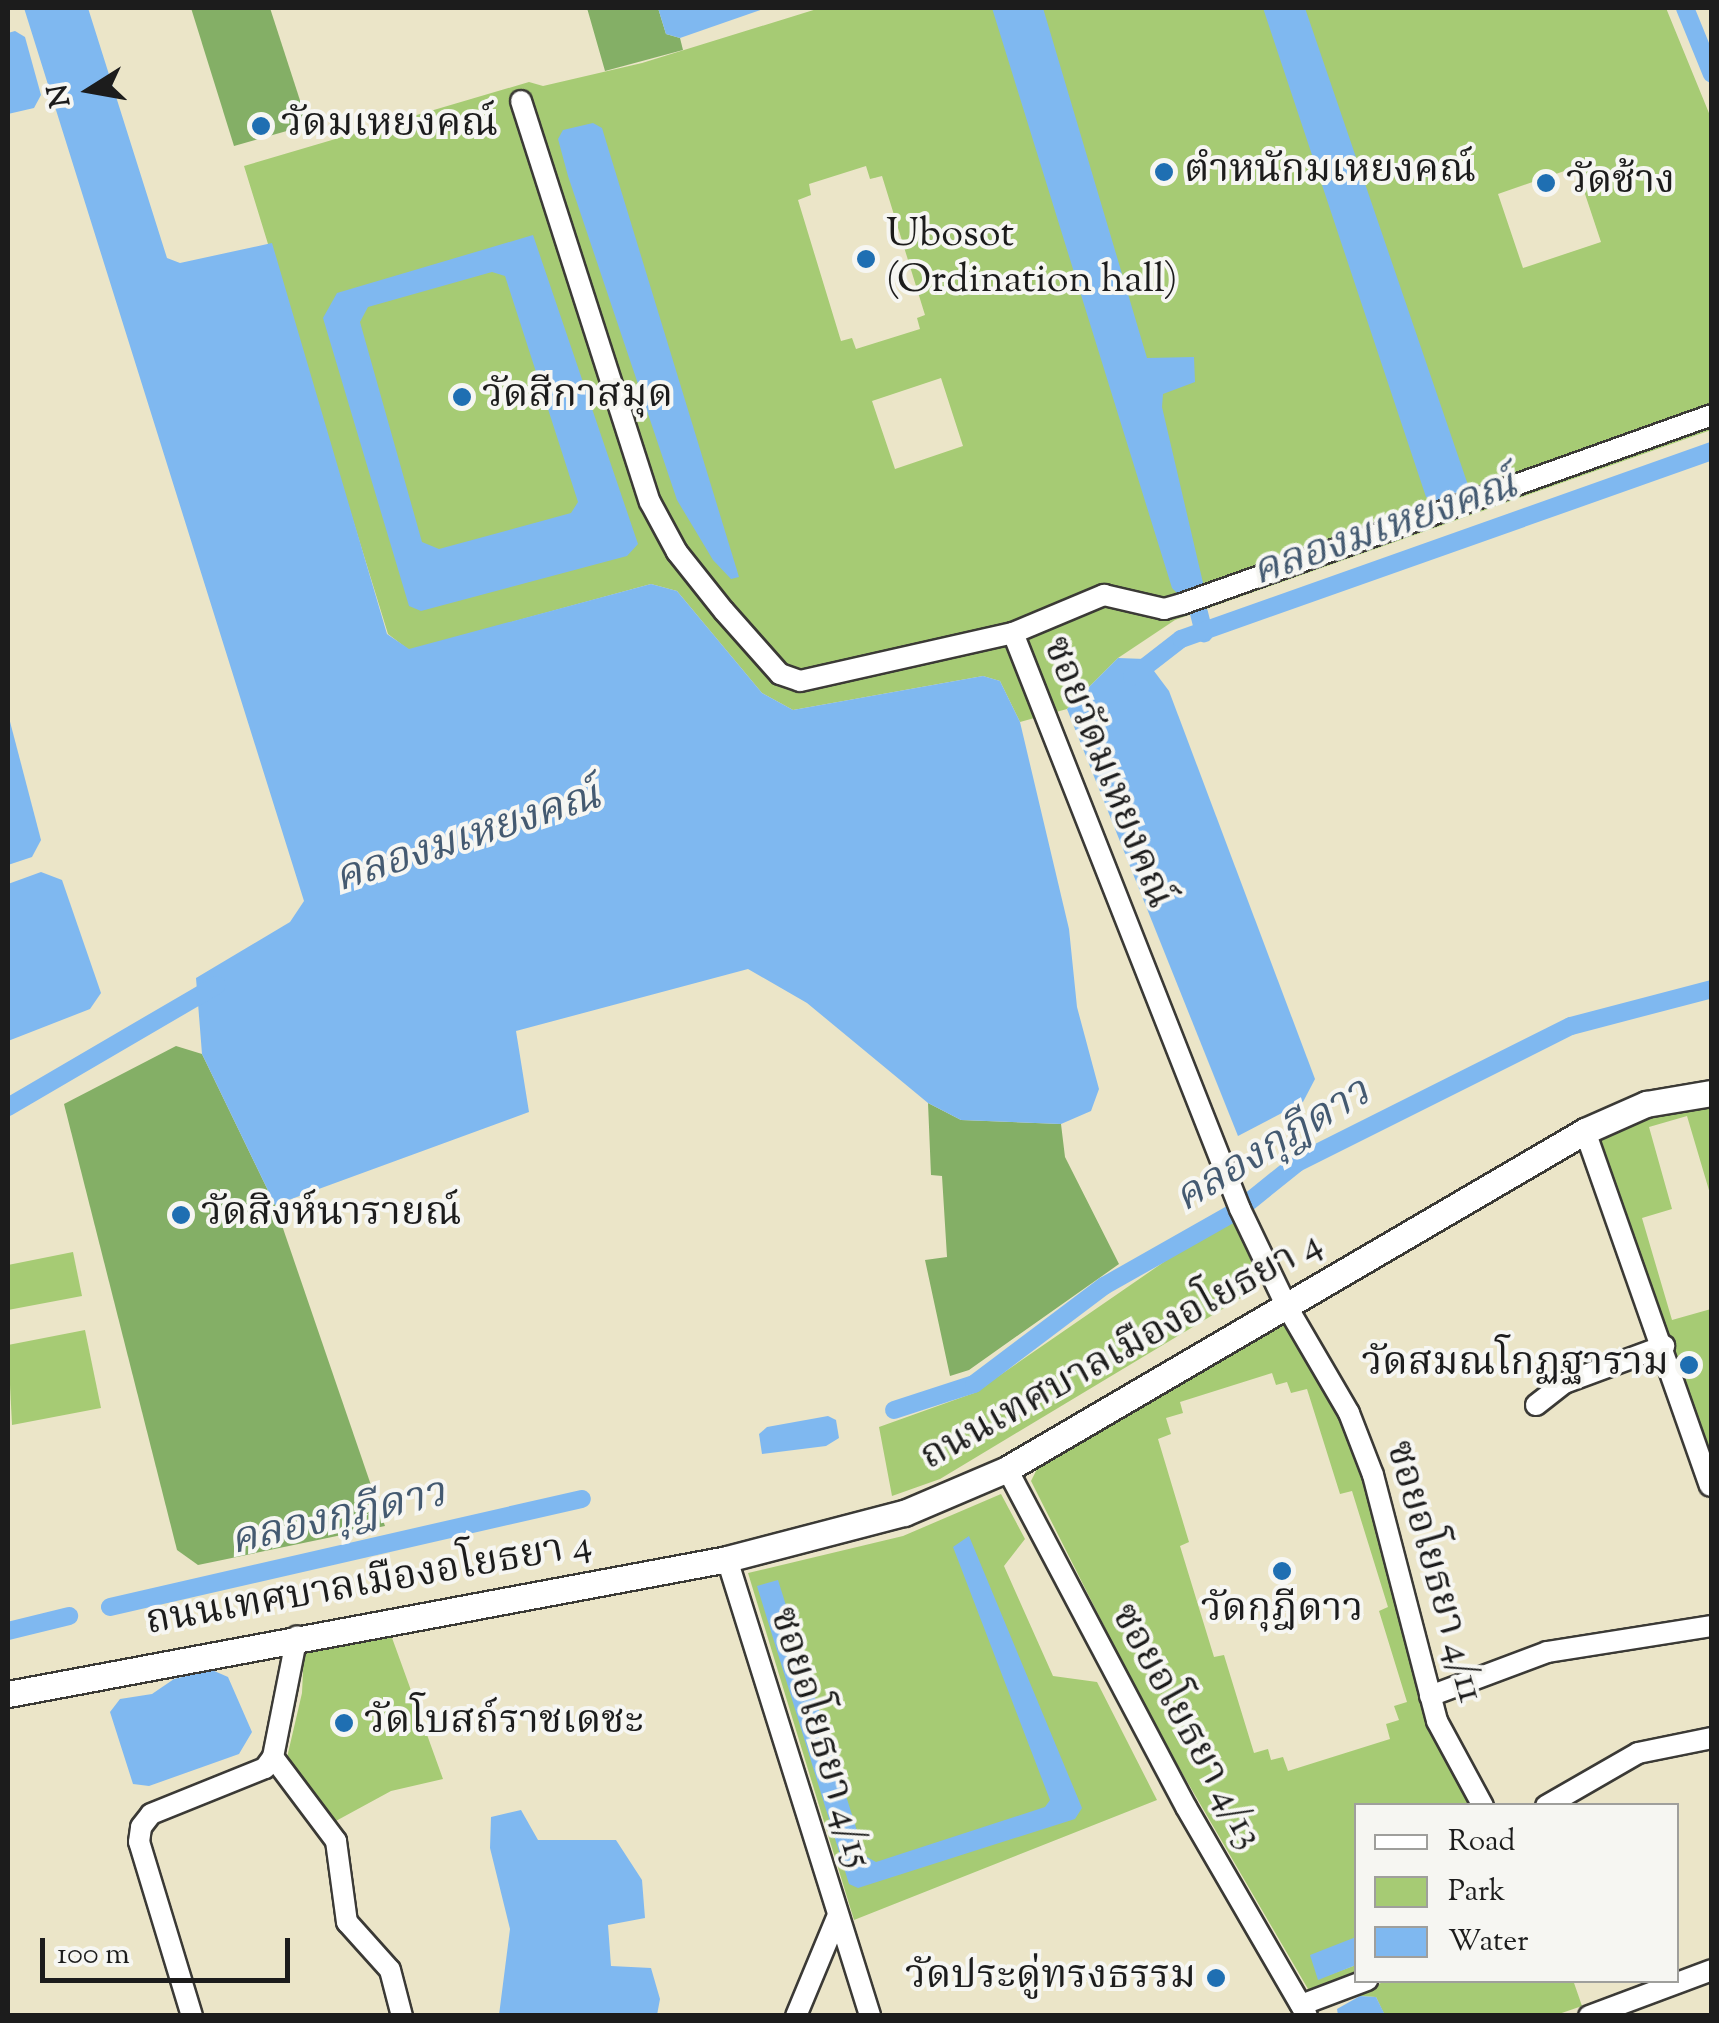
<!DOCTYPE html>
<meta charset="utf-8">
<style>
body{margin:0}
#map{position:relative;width:1719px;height:2023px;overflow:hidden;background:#ebe5c8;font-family:"Sorts Mill Goudy","Noto Serif Thai",serif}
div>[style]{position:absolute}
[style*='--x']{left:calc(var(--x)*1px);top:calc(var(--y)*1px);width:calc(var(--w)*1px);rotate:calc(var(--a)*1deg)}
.green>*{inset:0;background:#a6cb74}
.forest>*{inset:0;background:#84af66}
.water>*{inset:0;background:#7fb8f0}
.canal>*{height:18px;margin:-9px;padding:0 9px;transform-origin:9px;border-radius:9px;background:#7fb8f0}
.roads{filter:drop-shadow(2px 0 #3b3a36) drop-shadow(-2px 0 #3b3a36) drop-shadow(0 2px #3b3a36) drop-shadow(0 -2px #3b3a36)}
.minor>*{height:20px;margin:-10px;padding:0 10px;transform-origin:10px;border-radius:10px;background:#fff}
.tertiary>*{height:25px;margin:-12.5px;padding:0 12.5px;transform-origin:12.5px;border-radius:12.5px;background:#fff}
.dots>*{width:28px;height:28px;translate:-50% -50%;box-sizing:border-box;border:5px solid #f6f6f2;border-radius:50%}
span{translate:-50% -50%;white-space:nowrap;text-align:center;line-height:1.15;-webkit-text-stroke:8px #f6f6f2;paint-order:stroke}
.poi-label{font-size:40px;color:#1c1c1c}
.left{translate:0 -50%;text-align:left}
.right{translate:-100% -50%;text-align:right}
.street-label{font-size:40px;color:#1c1c1c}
.water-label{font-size:42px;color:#445a71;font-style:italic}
.frame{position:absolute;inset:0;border:10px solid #1c1c1c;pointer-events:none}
.legend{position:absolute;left:1354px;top:1803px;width:325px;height:180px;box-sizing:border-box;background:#f6f6f2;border:2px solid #9f9f9c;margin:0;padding:12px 18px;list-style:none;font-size:30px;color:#1c1c1c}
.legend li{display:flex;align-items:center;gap:20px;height:50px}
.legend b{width:50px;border:2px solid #9f9f9c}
.north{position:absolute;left:40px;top:40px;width:100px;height:100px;-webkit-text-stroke:8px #f6f6f2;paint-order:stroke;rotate:259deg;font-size:28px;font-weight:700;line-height:40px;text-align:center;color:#1c1c1c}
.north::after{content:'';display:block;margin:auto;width:35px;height:45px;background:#1c1c1c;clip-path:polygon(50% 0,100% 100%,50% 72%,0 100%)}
.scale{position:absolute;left:40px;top:1938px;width:250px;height:45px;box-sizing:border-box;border:5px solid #1c1c1c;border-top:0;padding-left:12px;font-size:30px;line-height:35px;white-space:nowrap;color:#1c1c1c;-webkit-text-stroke:8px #f6f6f2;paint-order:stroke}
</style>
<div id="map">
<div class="green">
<div style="clip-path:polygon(evenodd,820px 8px,1666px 8px,1711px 118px,1711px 430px,1175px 620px,1118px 658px,1067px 709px,1020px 722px,1000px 681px,983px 676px,793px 710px,762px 693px,677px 591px,651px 584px,409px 650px,388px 634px,244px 166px,529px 82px,543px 86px,642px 63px,820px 8px,866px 166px,870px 179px,882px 176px,925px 315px,917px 318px,920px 329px,856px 349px,852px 338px,841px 341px,798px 200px,811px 195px,809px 184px,866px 166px,820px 8px,1576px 167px,1601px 242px,1523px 268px,1498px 194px,1576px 167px,820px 8px,941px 378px,963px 446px,895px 469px,872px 401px,941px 378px)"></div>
<div style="clip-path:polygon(1711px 1106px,1711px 1197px,1687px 1116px,1649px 1127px,1672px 1209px,1642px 1218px,1672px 1320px,1711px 1309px,1711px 1479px,1595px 1142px,1649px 1117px)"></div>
<div style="clip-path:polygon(1232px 1215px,1259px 1280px,1256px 1289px,940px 1479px,892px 1496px,879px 1427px,974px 1393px)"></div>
<div style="clip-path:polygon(73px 1252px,82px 1296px,8px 1310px,8px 1265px)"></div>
<div style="clip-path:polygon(evenodd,1288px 1321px,1352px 1434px,1421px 1702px,1473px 1805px,1356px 1806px,1356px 1937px,1318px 1979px,1356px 1965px,1356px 1976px,1317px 1991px,1308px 1989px,1153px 1723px,1031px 1481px,1039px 1465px,1288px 1321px,1272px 1373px,1276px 1385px,1287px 1382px,1291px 1393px,1307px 1389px,1340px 1494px,1352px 1491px,1388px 1607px,1379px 1611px,1407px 1702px,1394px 1706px,1399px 1720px,1386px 1724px,1390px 1739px,1288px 1771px,1283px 1757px,1271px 1760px,1268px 1749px,1254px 1753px,1224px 1655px,1214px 1657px,1180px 1546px,1189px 1542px,1158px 1439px,1171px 1434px,1166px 1418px,1183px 1413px,1180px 1402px,1272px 1373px)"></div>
<div style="clip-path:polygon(85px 1330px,101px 1408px,12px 1425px,8px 1345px)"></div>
<div style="clip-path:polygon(1001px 1494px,1025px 1539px,1004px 1566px,1053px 1676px,1097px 1682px,1157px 1800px,854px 1920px,748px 1573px,903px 1536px)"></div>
<div style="clip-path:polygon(391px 1635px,443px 1779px,391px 1791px,334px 1822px,285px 1766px,302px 1693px,304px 1650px)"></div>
<div style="clip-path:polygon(1573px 1980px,1582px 2006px,1556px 2015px,1385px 2016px,1376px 1997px,1360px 1996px,1384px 1981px)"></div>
</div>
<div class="forest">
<div style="clip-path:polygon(191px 8px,270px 8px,308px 125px,234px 146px)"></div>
<div style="clip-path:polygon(587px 8px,658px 8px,666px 34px,680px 38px,683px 50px,605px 71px)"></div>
<div style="clip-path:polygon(176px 1046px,202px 1054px,275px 1205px,385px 1526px,198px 1565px,177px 1550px,64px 1104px)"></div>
<div style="clip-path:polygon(928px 1103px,961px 1120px,1061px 1124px,1065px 1157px,1119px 1264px,969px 1370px,950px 1376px,925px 1260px,947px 1257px,942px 1176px,931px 1175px)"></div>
</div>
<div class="water">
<div style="clip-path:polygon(24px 8px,88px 8px,167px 258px,180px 263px,272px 243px,387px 634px,409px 649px,651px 584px,677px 591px,762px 693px,793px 710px,983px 676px,1000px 681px,1020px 722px,1069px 929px,1077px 1007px,1099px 1089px,1091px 1111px,1061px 1124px,961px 1120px,928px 1103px,807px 1003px,748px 969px,516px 1031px,529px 1112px,275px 1205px,202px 1054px,196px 978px,290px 922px,304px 901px)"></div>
<div style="clip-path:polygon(658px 8px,766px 8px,680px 38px,666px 34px)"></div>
<div style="clip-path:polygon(992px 8px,1043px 8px,1147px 358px,1194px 357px,1195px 382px,1163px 394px,1162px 407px,1204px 587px,1178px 594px,1172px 588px)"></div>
<div style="clip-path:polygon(1263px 8px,1305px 8px,1469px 488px,1435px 501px,1426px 497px)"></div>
<div style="clip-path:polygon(15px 31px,25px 37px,41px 95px,34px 108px,8px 114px,8px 33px)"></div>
<div style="clip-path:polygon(593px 123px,602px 128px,739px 577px,731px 579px,713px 560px,677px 500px,568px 176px,558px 139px,563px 130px)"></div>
<div style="clip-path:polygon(evenodd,533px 235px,638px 544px,627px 556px,421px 611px,409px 606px,323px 318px,337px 293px,533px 235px,492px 272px,505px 276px,578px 502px,571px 513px,439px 549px,422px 542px,360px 322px,368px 307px,492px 272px)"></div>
<div style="clip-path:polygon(1118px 658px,1145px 659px,1169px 691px,1315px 1079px,1303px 1102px,1238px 1136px,1067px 709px)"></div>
<div style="clip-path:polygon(8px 714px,41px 840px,32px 857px,8px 865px)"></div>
<div style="clip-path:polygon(41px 872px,62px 880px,101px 993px,90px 1009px,8px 1041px,8px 884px)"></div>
<div style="clip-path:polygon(828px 1416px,836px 1420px,839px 1438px,826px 1446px,762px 1454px,759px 1434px,767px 1427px)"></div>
<div style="clip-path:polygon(969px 1536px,1082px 1808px,1075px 1819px,858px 1888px,849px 1884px,757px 1586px,778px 1580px,865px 1856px,876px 1862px,1045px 1807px,1050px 1800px,953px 1547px)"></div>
<div style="clip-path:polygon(212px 1670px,228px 1677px,252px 1732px,239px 1754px,149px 1786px,133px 1784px,110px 1712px,120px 1699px,152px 1694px,174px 1679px)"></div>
<div style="clip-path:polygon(521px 1810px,538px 1840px,616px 1840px,642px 1880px,645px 1918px,608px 1925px,611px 1966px,651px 1968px,660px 1999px,657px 2015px,499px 2015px,510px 1929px,490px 1848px,491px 1817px)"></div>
<div style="clip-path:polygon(1356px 1937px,1356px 1965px,1318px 1980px,1310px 1955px)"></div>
<div style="clip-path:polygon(1360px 1996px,1376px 1997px,1385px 2015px,1338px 2015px,1337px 2009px)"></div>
</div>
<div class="canal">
<div style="--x:1685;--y:8;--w:71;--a:67.8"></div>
<div style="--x:1199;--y:613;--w:21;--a:76"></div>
<div style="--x:1132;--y:677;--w:62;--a:-37.8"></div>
<div style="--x:1181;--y:639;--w:563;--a:-19.5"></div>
<div style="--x:8;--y:1107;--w:242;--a:-30.3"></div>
<div style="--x:894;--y:1410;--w:84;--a:-18"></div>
<div style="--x:974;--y:1384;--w:163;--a:-37"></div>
<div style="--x:1104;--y:1286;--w:156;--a:-29.5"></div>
<div style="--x:1240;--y:1209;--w:73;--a:-38.9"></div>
<div style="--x:1297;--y:1163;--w:306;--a:-26.6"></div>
<div style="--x:1571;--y:1026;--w:146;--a:-14.7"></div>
<div style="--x:110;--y:1607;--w:484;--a:-12.9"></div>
<div style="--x:8;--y:1631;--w:63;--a:-13.8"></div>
</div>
<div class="roads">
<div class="minor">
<div style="--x:521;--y:101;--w:421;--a:72.2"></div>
<div style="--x:650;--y:502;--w:57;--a:61.6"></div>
<div style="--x:677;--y:552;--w:75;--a:51.5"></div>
<div style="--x:724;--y:611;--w:84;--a:48.4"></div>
<div style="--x:780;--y:674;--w:21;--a:19"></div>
<div style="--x:800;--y:681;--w:218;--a:-12.7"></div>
<div style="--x:1013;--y:633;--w:99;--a:-22.7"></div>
<div style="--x:1104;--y:595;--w:62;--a:13.1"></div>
<div style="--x:1164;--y:609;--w:19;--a:-16"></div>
<div style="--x:1182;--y:604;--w:563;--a:-19.63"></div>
<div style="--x:1013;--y:633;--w:619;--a:68.49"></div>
<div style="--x:1240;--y:1209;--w:106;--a:64.4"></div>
<div style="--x:1286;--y:1305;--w:125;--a:59.7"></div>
<div style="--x:1349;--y:1413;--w:66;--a:68.8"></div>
<div style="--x:1373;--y:1475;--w:254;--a:75.4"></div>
<div style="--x:1437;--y:1721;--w:97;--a:61.6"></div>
<div style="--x:1585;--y:1131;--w:376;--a:70.6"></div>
<div style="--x:1536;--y:1405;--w:36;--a:-38"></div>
<div style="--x:1564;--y:1383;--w:107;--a:-20.3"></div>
<div style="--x:1007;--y:1469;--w:382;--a:62.1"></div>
<div style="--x:1186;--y:1807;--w:241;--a:59.9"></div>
<div style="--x:727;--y:1559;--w:479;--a:72.6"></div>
<div style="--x:1430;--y:1696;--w:125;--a:-20.6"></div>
<div style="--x:1547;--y:1652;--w:167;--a:-9"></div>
<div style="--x:273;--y:1757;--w:105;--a:53.1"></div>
<div style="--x:336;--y:1841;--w:82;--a:82.3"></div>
<div style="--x:347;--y:1922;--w:64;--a:48.1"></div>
<div style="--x:390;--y:1970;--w:48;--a:75.4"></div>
<div style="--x:1546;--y:1806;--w:106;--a:-29.9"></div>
<div style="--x:1638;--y:1753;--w:76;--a:-11.5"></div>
<div style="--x:1301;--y:2005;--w:71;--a:-20.7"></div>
<div style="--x:192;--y:2016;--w:182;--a:-106.9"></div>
<div style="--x:139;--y:1842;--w:15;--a:-82"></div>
<div style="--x:141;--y:1827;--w:16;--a:-52"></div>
<div style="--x:151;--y:1814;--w:123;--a:-22"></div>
<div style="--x:265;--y:1768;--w:14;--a:-54"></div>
<div style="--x:273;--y:1757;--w:123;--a:-78.8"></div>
<div style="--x:796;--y:2016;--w:109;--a:-67.4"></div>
<div style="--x:1589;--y:2016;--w:131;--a:-20.5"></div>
</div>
<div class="tertiary">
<div style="--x:8;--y:1694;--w:732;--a:-10.63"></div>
<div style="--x:727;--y:1559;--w:183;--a:-14.6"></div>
<div style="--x:904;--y:1513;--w:112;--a:-23.1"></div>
<div style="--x:1007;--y:1469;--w:670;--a:-30.32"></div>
<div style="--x:1585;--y:1131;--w:67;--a:-23.9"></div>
<div style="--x:1646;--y:1104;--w:67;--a:-9.5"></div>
</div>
</div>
<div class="dots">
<div style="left:261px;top:126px;background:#1f6fb2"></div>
<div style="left:1164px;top:172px;background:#1f6fb2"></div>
<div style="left:1546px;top:183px;background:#1f6fb2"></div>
<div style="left:866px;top:259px;background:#1f6fb2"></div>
<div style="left:462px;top:397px;background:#1f6fb2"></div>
<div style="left:181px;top:1215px;background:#1f6fb2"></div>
<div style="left:1689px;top:1365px;background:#1f6fb2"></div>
<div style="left:1282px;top:1571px;background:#1f6fb2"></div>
<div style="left:344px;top:1723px;background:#1f6fb2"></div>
<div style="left:1216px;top:1978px;background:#1f6fb2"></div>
</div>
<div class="poi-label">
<span class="left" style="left:281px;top:126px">วัดมเหยงคณ์</span>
<span class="left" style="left:1184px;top:172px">ตำหนักมเหยงคณ์</span>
<span class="left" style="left:1566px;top:183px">วัดช้าง</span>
<span class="left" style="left:886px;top:259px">Ubosot<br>(Ordination hall)</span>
<span class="left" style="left:482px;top:397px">วัดสีกาสมุด</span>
<span class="left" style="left:201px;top:1215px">วัดสิงห์นารายณ์</span>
<span class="right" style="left:1669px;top:1365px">วัดสมณโกฏฐาราม</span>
<span style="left:1282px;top:1611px">วัดกุฎีดาว</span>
<span class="left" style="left:364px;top:1723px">วัดโบสถ์ราชเดชะ</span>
<span class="right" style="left:1196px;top:1978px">วัดประดู่ทรงธรรม</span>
</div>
<div class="street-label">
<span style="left:1106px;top:773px;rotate:68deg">ซอยวัดมเหยงคณ์</span>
<span style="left:1122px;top:1352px;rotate:-29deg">ถนนเทศบาลเมืองอโยธยา 4</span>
<span style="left:1433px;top:1572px;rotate:74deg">ซอยอโยธยา 4/11</span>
<span style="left:369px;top:1585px;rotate:-10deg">ถนนเทศบาลเมืองอโยธยา 4</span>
<span style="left:1185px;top:1727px;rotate:61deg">ซอยอโยธยา 4/13</span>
<span style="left:819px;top:1738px;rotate:73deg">ซอยอโยธยา 4/15</span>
</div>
<div class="water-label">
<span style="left:1385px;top:530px;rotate:-19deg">คลองมเหยงคณ์</span>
<span style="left:468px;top:839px;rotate:-18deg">คลองมเหยงคณ์</span>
<span style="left:1273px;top:1147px;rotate:-31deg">คลองกุฎีดาว</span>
<span style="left:338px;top:1519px;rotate:-13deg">คลองกุฎีดาว</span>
</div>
<div class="frame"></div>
<ul class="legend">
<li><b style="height:12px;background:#fff"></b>Road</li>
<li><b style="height:28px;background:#a6cb74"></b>Park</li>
<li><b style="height:28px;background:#7fb8f0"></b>Water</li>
</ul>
<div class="north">N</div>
<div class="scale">100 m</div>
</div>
